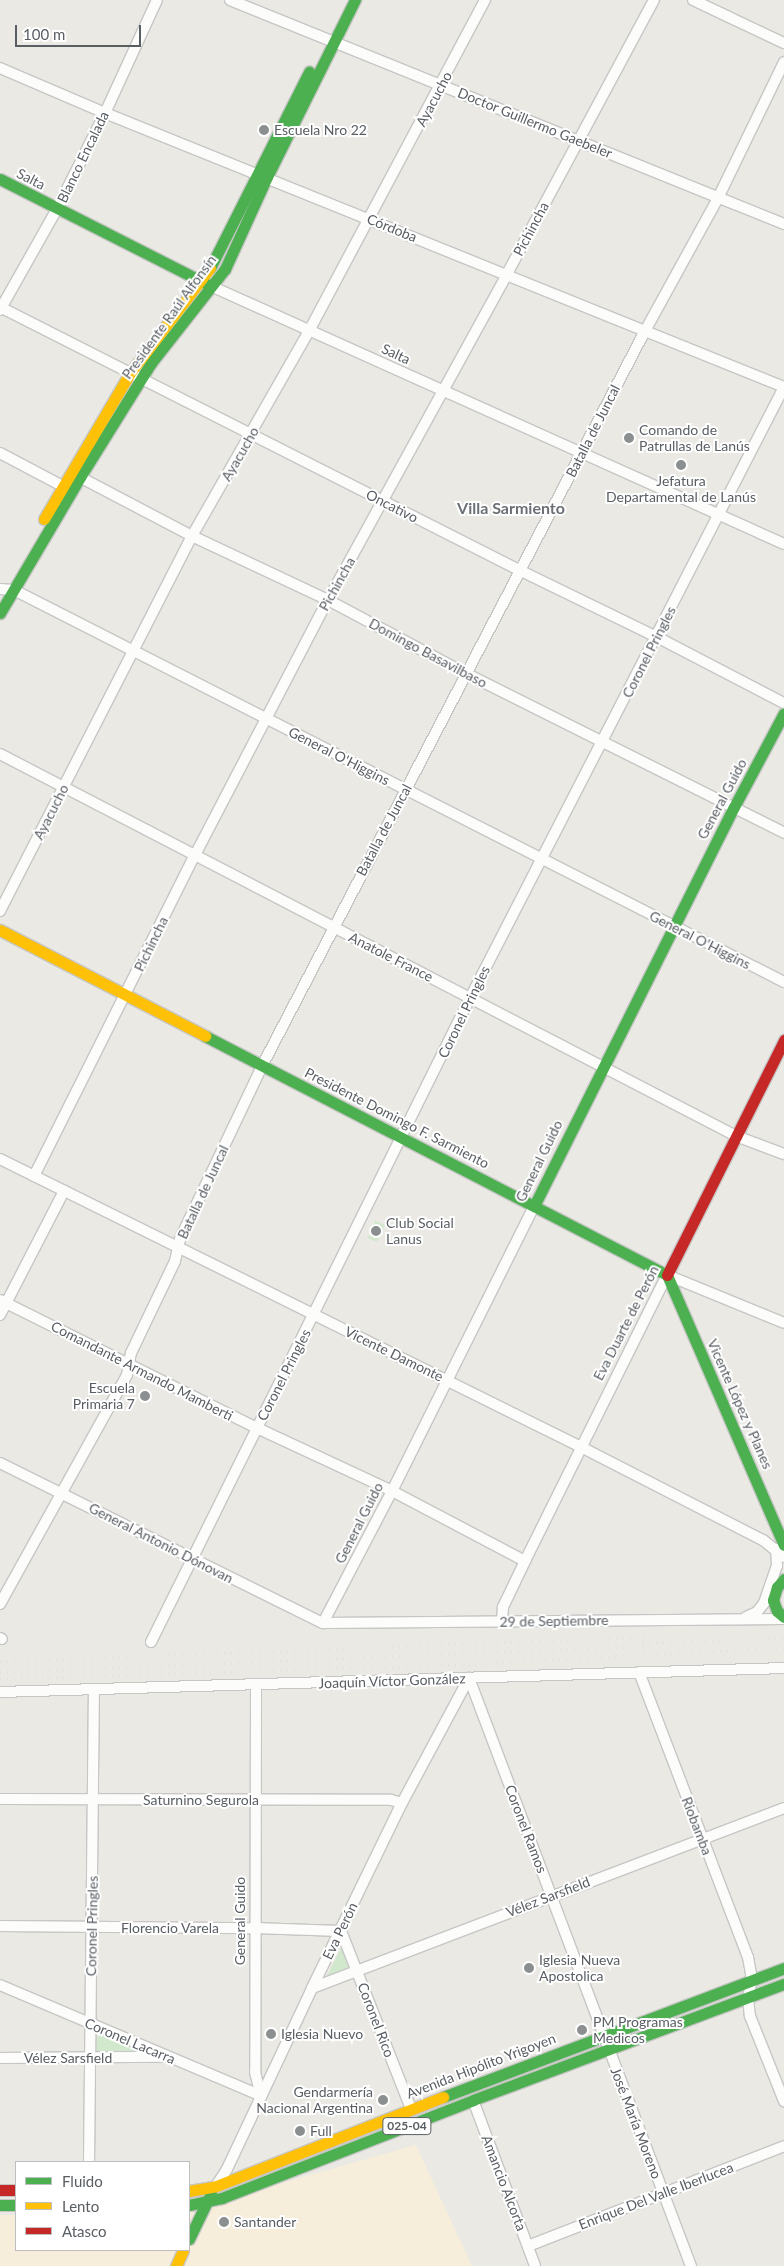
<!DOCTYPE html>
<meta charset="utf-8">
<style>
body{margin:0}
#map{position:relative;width:784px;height:2266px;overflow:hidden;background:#eae9e4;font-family:Lato,sans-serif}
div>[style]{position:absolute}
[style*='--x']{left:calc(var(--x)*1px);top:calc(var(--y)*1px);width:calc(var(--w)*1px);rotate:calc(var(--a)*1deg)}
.commercial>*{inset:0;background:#f6eddb}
.green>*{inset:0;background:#d2e8cd}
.roads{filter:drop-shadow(1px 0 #c6c6c5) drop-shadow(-1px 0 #c6c6c5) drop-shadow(0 1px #c6c6c5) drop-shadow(0 -1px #c6c6c5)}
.street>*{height:10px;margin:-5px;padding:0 5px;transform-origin:5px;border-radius:5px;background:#fcfcfb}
.fast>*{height:11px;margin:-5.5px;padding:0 5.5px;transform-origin:5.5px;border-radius:5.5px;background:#4caf50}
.slow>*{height:11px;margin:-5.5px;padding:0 5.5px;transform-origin:5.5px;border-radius:5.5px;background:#ffc107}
.jam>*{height:11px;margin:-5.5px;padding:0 5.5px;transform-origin:5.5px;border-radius:5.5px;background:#c62828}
.rail>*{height:2.5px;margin-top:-1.25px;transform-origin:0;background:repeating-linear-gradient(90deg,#e2e2e2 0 1px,transparent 0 7px)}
.dots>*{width:14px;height:14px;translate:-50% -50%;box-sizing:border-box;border:2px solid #fff;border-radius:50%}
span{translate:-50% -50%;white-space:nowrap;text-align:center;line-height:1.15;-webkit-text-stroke:4px #fff;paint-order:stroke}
.shield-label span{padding:1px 4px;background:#fff;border:1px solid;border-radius:4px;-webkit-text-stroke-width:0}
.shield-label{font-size:12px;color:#595e63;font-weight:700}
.street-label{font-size:14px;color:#595e63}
.poi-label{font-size:14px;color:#595e63}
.left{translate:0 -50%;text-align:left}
.right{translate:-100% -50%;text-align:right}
.quarter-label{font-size:16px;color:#6a7075;font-weight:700}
.legend{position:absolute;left:15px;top:2161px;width:175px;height:90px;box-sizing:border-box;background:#fff;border:1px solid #bdbfc1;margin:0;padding:6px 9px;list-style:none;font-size:15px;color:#595e63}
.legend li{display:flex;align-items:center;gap:10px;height:25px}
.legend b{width:25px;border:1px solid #bdbfc1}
.scale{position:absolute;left:15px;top:25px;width:126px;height:22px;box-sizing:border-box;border:2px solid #595e63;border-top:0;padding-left:6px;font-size:15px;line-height:18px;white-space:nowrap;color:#595e63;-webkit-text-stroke:4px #fff;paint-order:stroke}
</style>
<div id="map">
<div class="commercial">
<div style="clip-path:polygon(416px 2145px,472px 2266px,0 2266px,0 2215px,16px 2215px,16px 2250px,189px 2250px,189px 2209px)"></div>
</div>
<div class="green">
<div style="clip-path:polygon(375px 1221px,385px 1225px,377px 1242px,368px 1238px)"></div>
<div style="clip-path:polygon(343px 1944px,352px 1967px,327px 1976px)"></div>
<div style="clip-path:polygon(101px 2033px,138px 2049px,139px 2052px,99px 2055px,96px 2051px,97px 2037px)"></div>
</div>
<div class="roads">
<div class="street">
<div style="--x:230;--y:0;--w:598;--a:22.02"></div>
<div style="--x:693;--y:0;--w:101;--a:25.3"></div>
<div style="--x:0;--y:68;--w:114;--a:23.2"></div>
<div style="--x:105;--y:113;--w:732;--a:21.98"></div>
<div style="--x:213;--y:287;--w:626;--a:24.23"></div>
<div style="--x:0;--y:307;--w:584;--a:26.87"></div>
<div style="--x:521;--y:571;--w:151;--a:25.9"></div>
<div style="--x:657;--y:637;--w:143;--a:27.5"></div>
<div style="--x:0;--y:310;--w:116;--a:-60.6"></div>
<div style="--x:57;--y:209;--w:107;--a:-63.4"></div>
<div style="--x:105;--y:113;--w:124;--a:-65.3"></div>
<div style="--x:0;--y:453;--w:77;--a:27.9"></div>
<div style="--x:74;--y:474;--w:133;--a:27.7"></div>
<div style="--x:192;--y:536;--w:150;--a:25.2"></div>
<div style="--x:328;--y:600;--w:155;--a:28.1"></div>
<div style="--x:465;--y:673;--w:357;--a:26.6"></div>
<div style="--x:0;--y:589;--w:14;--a:4"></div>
<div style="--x:14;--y:590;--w:864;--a:26.98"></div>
<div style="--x:0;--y:754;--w:829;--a:27.43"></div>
<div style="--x:736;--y:1136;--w:51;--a:20.6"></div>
<div style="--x:0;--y:911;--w:421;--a:-62.9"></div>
<div style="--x:192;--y:536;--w:236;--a:-60.3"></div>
<div style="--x:309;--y:331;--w:375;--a:-62"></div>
<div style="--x:0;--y:1159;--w:648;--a:26.37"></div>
<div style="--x:581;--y:1447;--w:204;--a:27.1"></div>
<div style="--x:763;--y:1540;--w:27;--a:39"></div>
<div style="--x:34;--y:1176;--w:359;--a:-63.4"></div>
<div style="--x:195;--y:855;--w:288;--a:-62.5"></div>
<div style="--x:328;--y:600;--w:372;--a:-61.2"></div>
<div style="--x:507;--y:274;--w:311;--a:-61.8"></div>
<div style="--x:0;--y:1300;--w:287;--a:26.5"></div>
<div style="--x:257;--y:1428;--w:149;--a:25"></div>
<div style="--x:392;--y:1491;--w:150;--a:27.8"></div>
<div style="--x:0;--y:1315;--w:140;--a:-62.7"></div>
<div style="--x:0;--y:1463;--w:360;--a:26.4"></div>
<div style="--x:323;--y:1623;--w:461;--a:-0.5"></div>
<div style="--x:0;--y:1604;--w:262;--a:-61"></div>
<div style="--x:127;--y:1375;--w:22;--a:-80"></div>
<div style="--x:131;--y:1353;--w:102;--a:-64.4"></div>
<div style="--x:175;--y:1261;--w:23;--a:-77"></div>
<div style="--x:180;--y:1239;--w:191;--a:-64.6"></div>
<div style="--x:262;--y:1066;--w:829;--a:-62.48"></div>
<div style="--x:645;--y:331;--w:152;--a:-61.2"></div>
<div style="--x:718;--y:198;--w:151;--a:-64.1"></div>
<div style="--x:746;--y:1617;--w:12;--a:-24"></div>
<div style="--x:757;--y:1612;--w:11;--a:-52"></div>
<div style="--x:764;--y:1603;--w:39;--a:-71"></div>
<div style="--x:777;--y:1566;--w:17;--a:-93"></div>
<div style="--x:502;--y:1621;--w:14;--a:-86"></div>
<div style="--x:503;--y:1607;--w:51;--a:-64.4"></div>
<div style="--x:525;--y:1561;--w:319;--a:-63.6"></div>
<div style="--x:667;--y:1275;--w:126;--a:22.3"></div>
<div style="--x:323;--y:1623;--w:149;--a:-62.4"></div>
<div style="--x:392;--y:1491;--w:318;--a:-63.5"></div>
<div style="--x:0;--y:1638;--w:2;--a:27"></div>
<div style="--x:151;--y:1642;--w:719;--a:-63.65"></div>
<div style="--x:470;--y:998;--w:687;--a:-62.8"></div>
<div style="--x:639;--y:1672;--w:305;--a:69.1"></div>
<div style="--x:748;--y:1957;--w:23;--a:80"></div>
<div style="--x:752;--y:1980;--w:18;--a:103"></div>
<div style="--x:748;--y:1998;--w:18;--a:84"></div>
<div style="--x:750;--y:2016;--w:92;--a:68.2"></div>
<div style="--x:469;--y:1678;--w:629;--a:69.32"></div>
<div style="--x:256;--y:1686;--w:386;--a:90.1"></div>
<div style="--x:255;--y:2072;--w:25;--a:76"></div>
<div style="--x:0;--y:1692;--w:784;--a:-1.75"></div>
<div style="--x:0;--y:1799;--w:391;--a:0.1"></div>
<div style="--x:391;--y:1800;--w:11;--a:15"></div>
<div style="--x:0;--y:1926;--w:254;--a:0.5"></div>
<div style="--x:254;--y:1928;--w:87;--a:2"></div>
<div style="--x:341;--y:1931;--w:191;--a:68.5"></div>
<div style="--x:0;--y:1985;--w:284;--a:23"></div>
<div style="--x:312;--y:1988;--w:505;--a:-20.87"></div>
<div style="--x:0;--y:2058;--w:163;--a:-0.4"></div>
<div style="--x:473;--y:2100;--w:177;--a:69.5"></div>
<div style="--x:89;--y:2162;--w:473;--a:-89.4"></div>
<div style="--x:216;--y:2186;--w:20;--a:-57"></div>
<div style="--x:227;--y:2169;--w:200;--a:-64.8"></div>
<div style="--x:312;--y:1988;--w:206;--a:-64.1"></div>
<div style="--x:402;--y:1803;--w:142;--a:-61.8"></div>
<div style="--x:528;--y:2246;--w:275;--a:-21.3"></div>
</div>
<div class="fast">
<div style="--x:0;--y:179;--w:234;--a:26.9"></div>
<div style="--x:210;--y:268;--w:220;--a:-63.2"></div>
<div style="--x:0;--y:613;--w:158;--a:-59.5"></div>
<div style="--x:80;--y:477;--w:134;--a:-58.1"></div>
<div style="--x:151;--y:363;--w:120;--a:-51.8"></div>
<div style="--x:225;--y:269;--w:101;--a:-65.5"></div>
<div style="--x:267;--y:177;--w:198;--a:-63.6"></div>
<div style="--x:205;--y:1036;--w:520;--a:27.35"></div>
<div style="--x:534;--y:1206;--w:446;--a:-63.4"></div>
<div style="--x:734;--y:807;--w:106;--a:-62"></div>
<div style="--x:667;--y:1275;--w:294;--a:66.6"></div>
<div style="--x:784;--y:1579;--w:11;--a:131"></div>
<div style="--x:777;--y:1587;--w:14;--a:107"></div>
<div style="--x:773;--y:1600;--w:12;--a:70"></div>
<div style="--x:777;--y:1611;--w:9;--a:41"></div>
<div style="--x:443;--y:2097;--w:365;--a:-20.7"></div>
<div style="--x:0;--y:2205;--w:16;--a:0"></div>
<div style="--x:189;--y:2205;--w:34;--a:-12"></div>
<div style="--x:222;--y:2198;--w:269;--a:-21.3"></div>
<div style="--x:473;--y:2100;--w:332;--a:-20.5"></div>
<div style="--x:189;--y:2239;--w:51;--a:-64.4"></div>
</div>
<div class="slow">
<div style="--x:44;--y:519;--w:169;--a:-59.5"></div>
<div style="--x:130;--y:373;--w:132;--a:-52.7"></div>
<div style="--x:0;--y:930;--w:231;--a:27.3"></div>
<div style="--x:189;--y:2191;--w:27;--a:-10"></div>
<div style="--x:216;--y:2186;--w:244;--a:-21.4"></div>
<div style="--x:176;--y:2266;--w:17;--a:-66"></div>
</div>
<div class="jam">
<div style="--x:667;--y:1275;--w:263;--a:-63.5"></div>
<div style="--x:0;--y:2190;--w:16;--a:0"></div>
</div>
</div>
<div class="rail">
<div style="--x:642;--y:1643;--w:142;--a:-2"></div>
<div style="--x:0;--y:1661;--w:650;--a:-2.11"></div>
<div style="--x:0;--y:1672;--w:651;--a:-2.29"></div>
<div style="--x:0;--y:1679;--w:475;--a:-1.8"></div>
<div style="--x:475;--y:1664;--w:309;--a:-3.1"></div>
</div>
<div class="dots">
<div style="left:264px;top:130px;background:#8c8f90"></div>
<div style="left:629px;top:438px;background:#8c8f90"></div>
<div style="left:681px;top:465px;background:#8c8f90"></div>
<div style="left:376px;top:1231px;background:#8c8f90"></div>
<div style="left:145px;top:1396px;background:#8c8f90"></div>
<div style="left:529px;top:1968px;background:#8c8f90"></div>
<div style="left:582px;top:2030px;background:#8c8f90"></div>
<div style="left:271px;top:2034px;background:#8c8f90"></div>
<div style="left:383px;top:2100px;background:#8c8f90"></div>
<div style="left:300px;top:2131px;background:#8c8f90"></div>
<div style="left:224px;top:2222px;background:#8c8f90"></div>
</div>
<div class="shield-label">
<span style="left:407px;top:2126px">025-04</span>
</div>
<div class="street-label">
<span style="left:434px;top:99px;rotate:-62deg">Ayacucho</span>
<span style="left:535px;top:123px;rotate:22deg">Doctor Guillermo Gaebeler</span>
<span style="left:83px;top:157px;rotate:-64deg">Blanco Encalada</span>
<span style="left:31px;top:179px;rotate:27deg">Salta</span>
<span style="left:392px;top:228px;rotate:22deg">Córdoba</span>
<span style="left:531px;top:229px;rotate:-62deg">Pichincha</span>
<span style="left:169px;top:317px;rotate:-54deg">Presidente Raúl Alfonsín</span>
<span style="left:396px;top:354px;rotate:25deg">Salta</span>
<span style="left:593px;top:431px;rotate:-63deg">Batalla de Juncal</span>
<span style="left:240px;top:454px;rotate:-60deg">Ayacucho</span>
<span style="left:392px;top:506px;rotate:27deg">Oncativo</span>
<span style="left:337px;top:584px;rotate:-61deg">Pichincha</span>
<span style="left:649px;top:652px;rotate:-63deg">Coronel Pringles</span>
<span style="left:428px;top:653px;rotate:28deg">Domingo Basavilbaso</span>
<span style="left:339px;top:756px;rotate:27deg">General O'Higgins</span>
<span style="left:722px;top:799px;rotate:-62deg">General Guido</span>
<span style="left:51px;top:812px;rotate:-63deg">Ayacucho</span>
<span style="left:384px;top:830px;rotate:-62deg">Batalla de Juncal</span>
<span style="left:700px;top:940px;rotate:27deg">General O'Higgins</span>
<span style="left:151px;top:944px;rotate:-64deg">Pichincha</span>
<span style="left:391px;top:957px;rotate:27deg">Anatole France</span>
<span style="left:464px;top:1012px;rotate:-64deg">Coronel Pringles</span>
<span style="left:397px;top:1118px;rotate:27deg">Presidente Domingo F. Sarmiento</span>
<span style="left:539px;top:1161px;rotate:-64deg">General Guido</span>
<span style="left:203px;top:1192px;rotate:-65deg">Batalla de Juncal</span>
<span style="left:626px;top:1323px;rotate:-63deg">Eva Duarte de Perón</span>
<span style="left:394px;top:1354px;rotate:26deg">Vicente Damonte</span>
<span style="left:142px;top:1371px;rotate:27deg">Comandante Armando Mamberti</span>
<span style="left:284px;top:1375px;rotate:-63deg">Coronel Pringles</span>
<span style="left:740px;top:1404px;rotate:66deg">Vicente López y Planes</span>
<span style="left:359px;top:1523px;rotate:-63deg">General Guido</span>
<span style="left:161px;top:1543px;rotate:27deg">General Antonio Dónovan</span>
<span style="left:554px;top:1621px;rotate:-1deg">29 de Septiembre</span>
<span style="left:392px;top:1681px;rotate:-2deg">Joaquín Víctor González</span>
<span style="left:201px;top:1800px">Saturnino Segurola</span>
<span style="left:697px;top:1826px;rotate:69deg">Riobamba</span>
<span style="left:526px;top:1829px;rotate:69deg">Coronel Ramos</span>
<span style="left:548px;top:1897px;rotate:-21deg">Vélez Sarsfield</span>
<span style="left:240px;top:1921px;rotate:-90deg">General Guido</span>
<span style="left:92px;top:1926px;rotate:-89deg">Coronel Pringles</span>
<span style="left:170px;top:1928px">Florencio Varela</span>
<span style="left:340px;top:1931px;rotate:-64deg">Eva Perón</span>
<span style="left:376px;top:2020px;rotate:69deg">Coronel Rico</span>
<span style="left:130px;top:2041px;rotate:23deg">Coronel Lacarra</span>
<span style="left:68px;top:2058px">Vélez Sarsfield</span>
<span style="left:481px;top:2066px;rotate:-21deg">Avenida Hipólito Yrigoyen</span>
<span style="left:636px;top:2123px;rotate:69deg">José María Moreno</span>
<span style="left:504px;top:2183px;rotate:69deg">Amancio Alcorta</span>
<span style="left:656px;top:2196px;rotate:-21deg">Enrique Del Valle Iberlucea</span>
</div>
<div class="poi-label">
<span class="left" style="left:274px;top:130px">Escuela Nro 22</span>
<span class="left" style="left:639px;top:438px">Comando de<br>Patrullas de Lanús</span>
<span style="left:681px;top:489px">Jefatura<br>Departamental de Lanús</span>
<span class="left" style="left:386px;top:1231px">Club Social<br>Lanus</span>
<span class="right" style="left:135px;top:1396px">Escuela<br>Primaria 7</span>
<span class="left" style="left:539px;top:1968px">Iglesia Nueva<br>Apostolica</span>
<span class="left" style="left:593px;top:2030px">PM Programas<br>Medicos</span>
<span class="left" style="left:281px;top:2034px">Iglesia Nuevo</span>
<span class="right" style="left:373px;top:2100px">Gendarmería<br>Nacional Argentina</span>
<span class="left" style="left:310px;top:2131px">Full</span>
<span class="left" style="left:234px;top:2222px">Santander</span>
</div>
<div class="quarter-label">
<span style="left:511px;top:508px">Villa Sarmiento</span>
</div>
<ul class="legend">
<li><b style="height:6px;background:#4caf50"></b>Fluido</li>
<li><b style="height:6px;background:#ffc107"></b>Lento</li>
<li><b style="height:6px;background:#c62828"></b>Atasco</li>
</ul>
<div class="scale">100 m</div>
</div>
